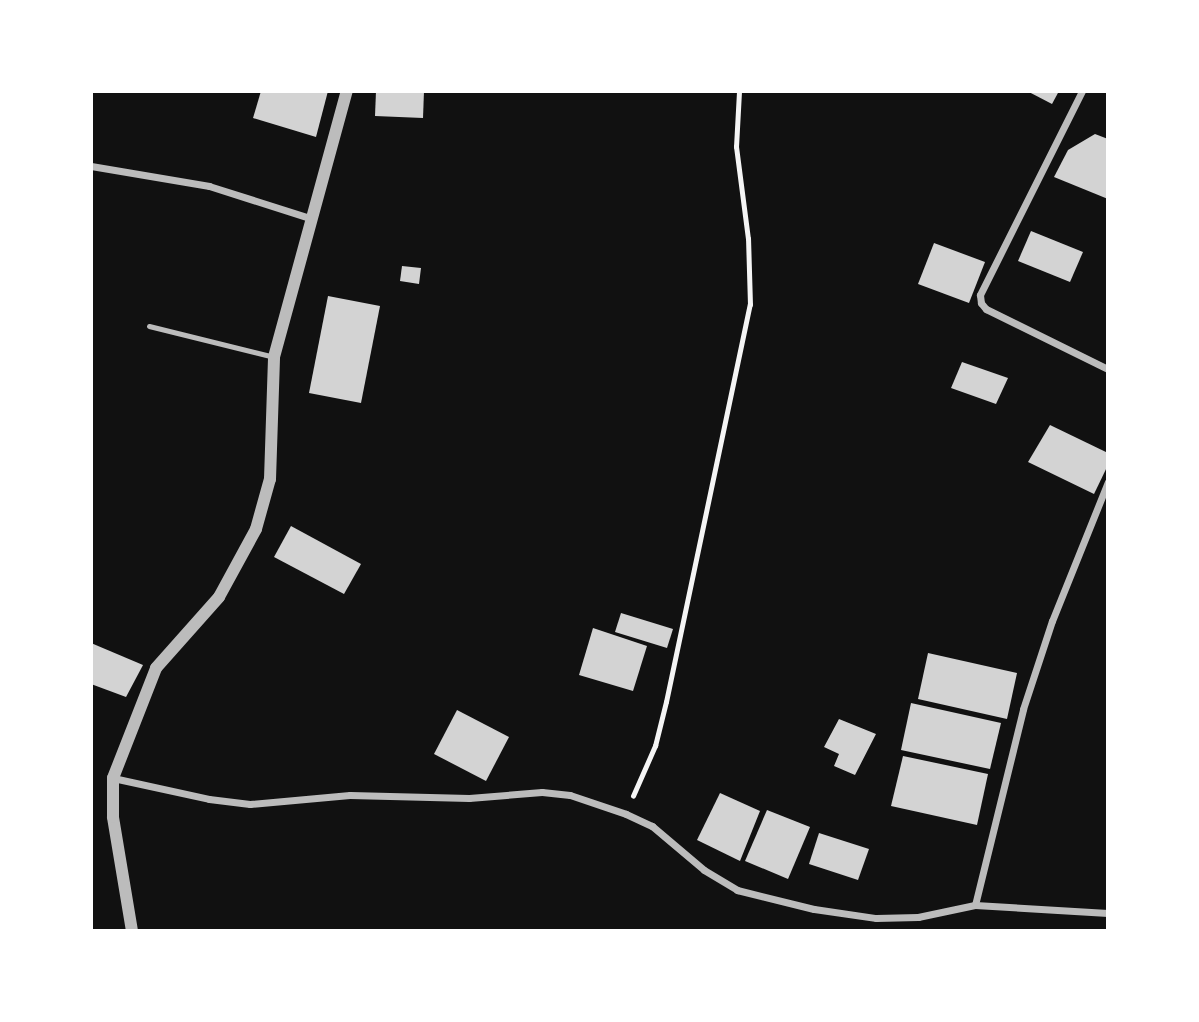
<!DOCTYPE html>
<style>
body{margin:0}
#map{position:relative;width:1199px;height:1022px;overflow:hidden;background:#111;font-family:Helvetica,sans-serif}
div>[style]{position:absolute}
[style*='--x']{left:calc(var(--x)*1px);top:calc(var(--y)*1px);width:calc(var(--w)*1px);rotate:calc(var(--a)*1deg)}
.building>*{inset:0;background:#d3d3d3}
.path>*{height:4.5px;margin:-2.25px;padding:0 2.25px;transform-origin:2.25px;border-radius:2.25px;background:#f5f5f5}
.service>*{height:5px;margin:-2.5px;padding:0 2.5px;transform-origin:2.5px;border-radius:2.5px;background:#bcbcbc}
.minor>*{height:7px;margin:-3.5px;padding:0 3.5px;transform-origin:3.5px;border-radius:3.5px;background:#bcbcbc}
.tertiary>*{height:12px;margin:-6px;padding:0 6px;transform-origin:6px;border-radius:6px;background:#bcbcbc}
span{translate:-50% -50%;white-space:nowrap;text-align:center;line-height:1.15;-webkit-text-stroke:6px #fff;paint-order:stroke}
.frame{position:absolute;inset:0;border:93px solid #fff;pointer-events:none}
</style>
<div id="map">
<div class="building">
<div style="clip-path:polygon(261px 91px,328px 91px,316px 137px,253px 118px)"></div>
<div style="clip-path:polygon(376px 91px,424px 91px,423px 118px,375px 116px)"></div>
<div style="clip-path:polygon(1027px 91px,1059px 91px,1052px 104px)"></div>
<div style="clip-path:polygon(1095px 134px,1108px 139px,1108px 199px,1054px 177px,1068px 150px)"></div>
<div style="clip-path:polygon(1031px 231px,1083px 252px,1070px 282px,1018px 261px)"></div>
<div style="clip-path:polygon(934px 243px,985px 262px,969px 303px,918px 284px)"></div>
<div style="clip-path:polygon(402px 266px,421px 268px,419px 284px,400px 281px)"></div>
<div style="clip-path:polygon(328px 296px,380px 306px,361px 403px,309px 393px)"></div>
<div style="clip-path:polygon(962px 362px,1008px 378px,996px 404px,951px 388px)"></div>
<div style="clip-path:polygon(1050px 425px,1108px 453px,1108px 465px,1094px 494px,1028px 462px)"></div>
<div style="clip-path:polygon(291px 526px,361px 564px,344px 594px,274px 557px)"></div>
<div style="clip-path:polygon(621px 613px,673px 629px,667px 648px,615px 632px)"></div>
<div style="clip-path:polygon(593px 628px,647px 646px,633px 691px,579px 675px)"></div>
<div style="clip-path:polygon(91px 643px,143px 665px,126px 697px,91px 684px)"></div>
<div style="clip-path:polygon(928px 653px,1017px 673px,1007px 719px,918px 699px)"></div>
<div style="clip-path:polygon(911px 703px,1001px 723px,990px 769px,901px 750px)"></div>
<div style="clip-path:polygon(457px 710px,509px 737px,486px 781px,434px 754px)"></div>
<div style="clip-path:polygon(839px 719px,876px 734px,855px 775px,834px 766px,839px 754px,824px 747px)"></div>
<div style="clip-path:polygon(903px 756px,988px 774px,977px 825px,891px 806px)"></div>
<div style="clip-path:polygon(720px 793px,760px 811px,740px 861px,697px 840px)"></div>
<div style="clip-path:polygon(767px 810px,810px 827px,788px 879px,745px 861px)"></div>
<div style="clip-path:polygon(819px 833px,869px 849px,858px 880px,809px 864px)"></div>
</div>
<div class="path">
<div style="--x:633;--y:796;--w:55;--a:-66.3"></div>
<div style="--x:655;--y:746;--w:45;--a:-76"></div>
<div style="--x:666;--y:702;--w:406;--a:-78.1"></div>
<div style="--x:750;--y:305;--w:66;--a:-91.7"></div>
<div style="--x:748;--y:239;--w:93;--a:-97.4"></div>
<div style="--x:736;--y:147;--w:56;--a:-86.9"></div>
</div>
<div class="service">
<div style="--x:149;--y:326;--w:129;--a:13.9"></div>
</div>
<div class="minor">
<div style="--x:1082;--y:91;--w:228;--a:116.6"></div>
<div style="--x:980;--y:295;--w:8;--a:83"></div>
<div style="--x:981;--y:303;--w:8;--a:50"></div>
<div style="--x:986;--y:309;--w:136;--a:26.2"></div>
<div style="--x:91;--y:166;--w:120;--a:9.6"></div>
<div style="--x:209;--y:186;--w:106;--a:17.6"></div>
<div style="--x:113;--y:778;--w:98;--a:12.3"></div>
<div style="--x:209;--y:799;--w:41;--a:7"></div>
<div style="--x:250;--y:804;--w:100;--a:-5.1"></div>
<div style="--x:350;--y:795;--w:119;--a:1.4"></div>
<div style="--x:469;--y:798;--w:73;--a:-4.7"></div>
<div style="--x:542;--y:792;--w:28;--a:6"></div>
<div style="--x:570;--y:795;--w:59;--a:18.7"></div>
<div style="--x:626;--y:814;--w:29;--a:25"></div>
<div style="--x:652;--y:826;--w:68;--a:40.2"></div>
<div style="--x:704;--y:870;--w:39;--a:31"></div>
<div style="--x:737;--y:890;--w:79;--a:13.9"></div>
<div style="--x:814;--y:909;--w:63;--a:8.3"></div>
<div style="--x:876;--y:918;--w:42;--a:-1.4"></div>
<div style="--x:918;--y:917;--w:58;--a:-11.9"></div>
<div style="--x:975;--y:905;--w:133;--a:3.4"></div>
<div style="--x:975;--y:905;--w:202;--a:-76.2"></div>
<div style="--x:1023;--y:709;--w:93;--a:-71.8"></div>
<div style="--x:1052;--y:621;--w:150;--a:-68.1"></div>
</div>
<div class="tertiary">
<div style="--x:132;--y:931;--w:116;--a:-99.5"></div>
<div style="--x:113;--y:817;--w:39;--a:-90"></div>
<div style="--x:113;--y:778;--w:118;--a:-68.6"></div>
<div style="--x:156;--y:668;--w:95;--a:-48.4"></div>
<div style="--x:219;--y:597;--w:77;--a:-61.4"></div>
<div style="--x:256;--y:529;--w:52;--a:-74.4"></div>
<div style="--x:270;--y:479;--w:122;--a:-88.1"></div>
<div style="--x:274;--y:357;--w:276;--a:-74.7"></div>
</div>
<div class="frame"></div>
</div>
